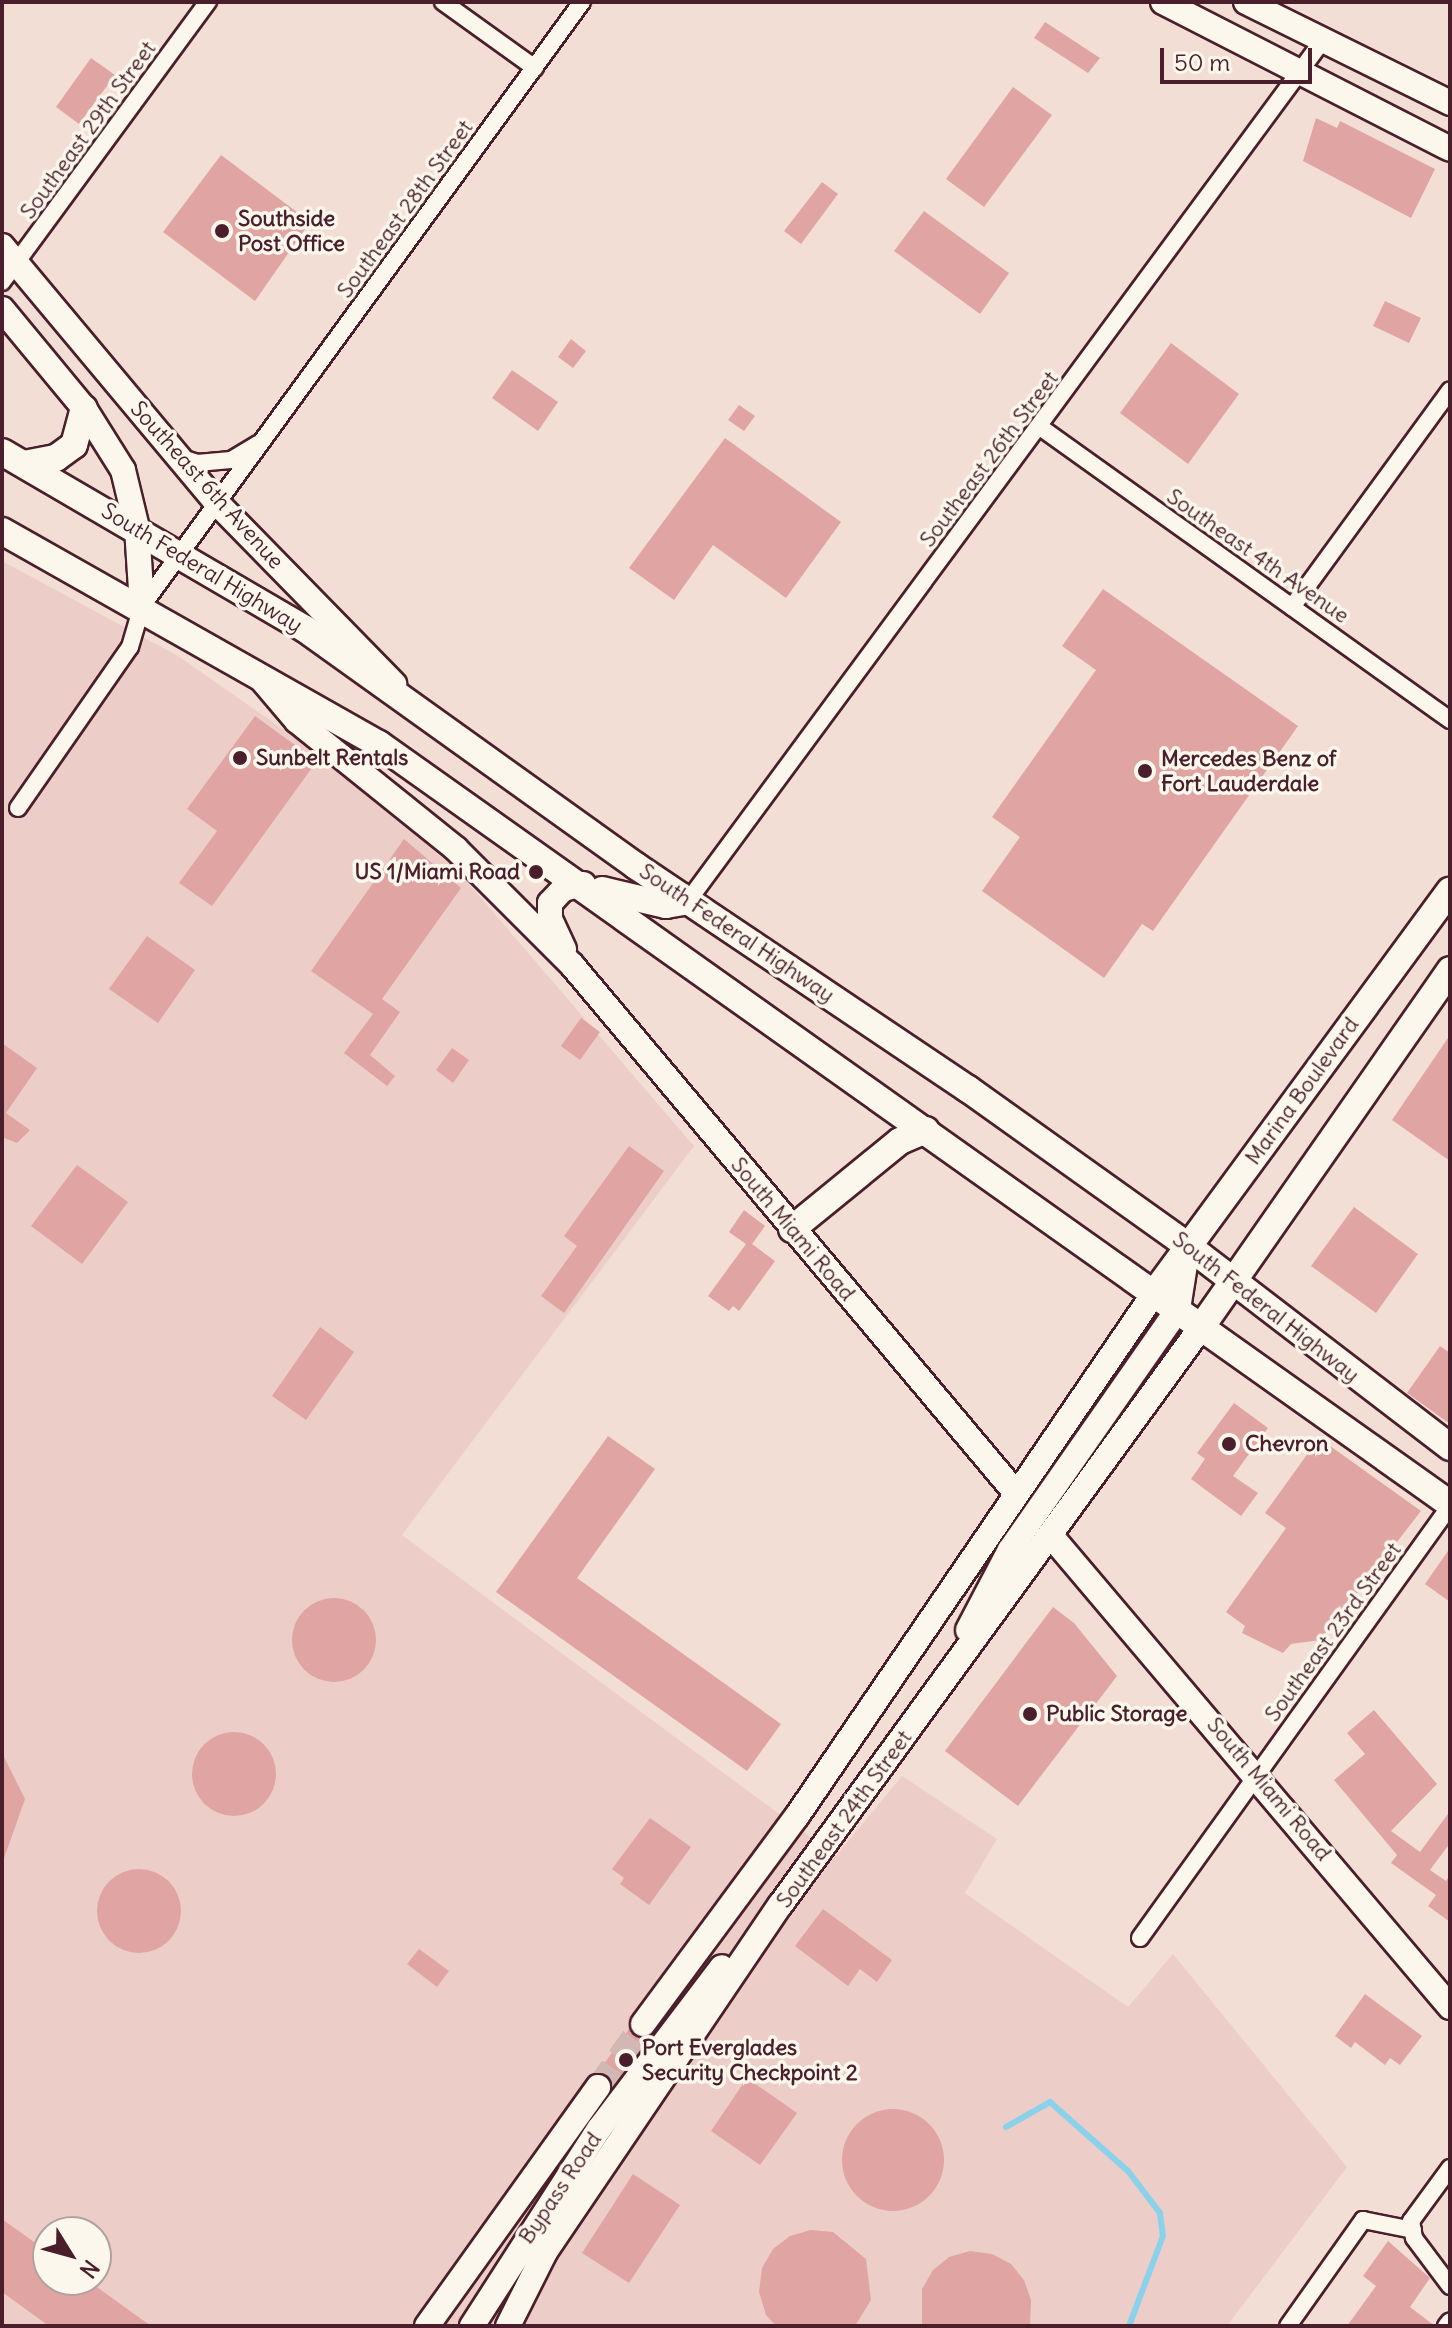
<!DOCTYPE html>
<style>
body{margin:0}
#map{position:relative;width:1452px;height:2328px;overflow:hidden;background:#f3ded6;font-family:Delius,sans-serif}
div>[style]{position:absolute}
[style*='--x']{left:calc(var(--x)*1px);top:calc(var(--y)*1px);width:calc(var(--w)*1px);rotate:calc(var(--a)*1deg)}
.built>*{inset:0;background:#edcdc7}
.stream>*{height:6px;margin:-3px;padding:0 3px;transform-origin:3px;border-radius:3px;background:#8ad1ec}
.building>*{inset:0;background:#e0a5a3}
.round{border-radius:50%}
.secondary-tunnel>*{height:24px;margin-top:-12px;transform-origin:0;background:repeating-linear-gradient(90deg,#d1b8b4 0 24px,transparent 0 36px)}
.roads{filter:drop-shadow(2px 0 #4a1f2b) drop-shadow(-2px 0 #4a1f2b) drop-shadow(0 2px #4a1f2b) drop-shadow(0 -2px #4a1f2b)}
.street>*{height:16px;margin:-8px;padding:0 8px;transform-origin:8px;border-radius:8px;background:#fbf7ec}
.secondary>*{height:24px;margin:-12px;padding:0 12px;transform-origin:12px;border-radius:12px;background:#fbf7ec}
.primary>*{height:26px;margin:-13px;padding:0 13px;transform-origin:13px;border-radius:13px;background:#fbf7ec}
.dots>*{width:22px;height:22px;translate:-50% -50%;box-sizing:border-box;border:4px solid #fbf7ec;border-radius:50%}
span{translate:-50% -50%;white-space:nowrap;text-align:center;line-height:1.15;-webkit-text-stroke:7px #fbf7ec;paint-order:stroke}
.street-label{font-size:22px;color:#4a1f2b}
.poi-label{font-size:22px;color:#4a1f2b;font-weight:700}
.left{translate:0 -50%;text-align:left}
.right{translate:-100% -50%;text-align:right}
.frame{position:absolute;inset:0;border:4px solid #4a1f2b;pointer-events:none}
.north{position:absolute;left:32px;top:2216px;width:80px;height:80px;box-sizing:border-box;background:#fbf7ec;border:2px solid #b4a19f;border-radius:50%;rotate:127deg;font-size:22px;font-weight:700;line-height:32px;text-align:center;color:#4a1f2b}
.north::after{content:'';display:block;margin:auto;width:28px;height:36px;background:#4a1f2b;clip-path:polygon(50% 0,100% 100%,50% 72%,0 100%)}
.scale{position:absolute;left:1160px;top:48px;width:152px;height:36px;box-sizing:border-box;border:4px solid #4a1f2b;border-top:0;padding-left:10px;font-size:24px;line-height:28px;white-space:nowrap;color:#4a1f2b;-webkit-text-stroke:6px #fbf7ec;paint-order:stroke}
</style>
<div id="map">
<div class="built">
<div style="clip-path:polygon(evenodd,2px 561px,178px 656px,307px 746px,456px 869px,694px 1146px,402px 1535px,836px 1856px,902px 1776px,997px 1839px,965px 1893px,1128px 2007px,1173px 1954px,1347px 2167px,1227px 2326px,2px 2326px,2px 561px,48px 2232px,96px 2232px,96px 2280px,48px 2280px,48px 2232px)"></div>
</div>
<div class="stream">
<div style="--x:1006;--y:2127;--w:51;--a:-29.6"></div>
<div style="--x:1050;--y:2102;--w:104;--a:41.5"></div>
<div style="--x:1128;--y:2171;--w:53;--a:52.7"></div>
<div style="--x:1160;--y:2213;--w:23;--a:83"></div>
<div style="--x:1163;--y:2236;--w:96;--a:110.7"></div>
</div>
<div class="building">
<div style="clip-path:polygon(1045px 22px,1100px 58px,1088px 73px,1034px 38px)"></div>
<div style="clip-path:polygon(91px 58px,115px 75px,79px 124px,56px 107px)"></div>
<div style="clip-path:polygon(1013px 87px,1052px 115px,984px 207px,946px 179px)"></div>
<div style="clip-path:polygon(1316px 118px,1337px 128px,1340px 121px,1435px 169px,1411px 218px,1303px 161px)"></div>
<div style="clip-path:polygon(221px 155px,310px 222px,255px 301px,163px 232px)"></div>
<div style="clip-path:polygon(822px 182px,838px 194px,801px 244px,784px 231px)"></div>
<div style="clip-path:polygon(924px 211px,1009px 273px,980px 314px,894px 251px)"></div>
<div style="clip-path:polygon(1385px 301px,1421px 318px,1409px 343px,1373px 326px)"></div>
<div style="clip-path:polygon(571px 339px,586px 351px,573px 368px,558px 357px)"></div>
<div style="clip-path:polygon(1171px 343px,1239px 394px,1188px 464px,1120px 413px)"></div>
<div style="clip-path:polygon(512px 370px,558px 402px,538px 431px,492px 398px)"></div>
<div style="clip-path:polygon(739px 405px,755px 416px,744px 431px,728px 420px)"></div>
<div style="clip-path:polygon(725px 438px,841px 522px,786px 598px,713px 545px,674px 600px,629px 568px)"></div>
<div style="clip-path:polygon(1103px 589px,1298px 726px,1153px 931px,1142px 924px,1104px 978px,982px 891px,1020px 837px,992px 817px,1096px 670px,1062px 646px)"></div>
<div style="clip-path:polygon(255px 716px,317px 761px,212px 906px,179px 883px,217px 831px,187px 809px)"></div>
<div style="clip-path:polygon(404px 839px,461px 888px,382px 999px,400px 1012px,370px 1055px,395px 1076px,387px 1086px,344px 1053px,373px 1014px,311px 971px)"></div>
<div style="clip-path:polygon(147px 936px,195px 970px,158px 1023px,109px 989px)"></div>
<div style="clip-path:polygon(581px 1018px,600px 1032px,580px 1060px,561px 1046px)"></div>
<div style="clip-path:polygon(1450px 1035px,1450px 1161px,1392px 1120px)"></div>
<div style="clip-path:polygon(2px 1043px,37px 1068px,6px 1113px,30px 1130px,17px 1143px,2px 1137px)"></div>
<div style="clip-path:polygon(452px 1048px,469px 1060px,453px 1083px,436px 1070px)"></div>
<div style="clip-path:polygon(629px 1146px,664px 1171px,564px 1313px,541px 1296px,577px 1246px,564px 1236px)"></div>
<div style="clip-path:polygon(77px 1165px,128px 1202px,82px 1264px,31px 1226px)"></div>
<div style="clip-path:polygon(1354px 1207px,1418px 1254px,1376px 1313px,1311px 1266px)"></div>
<div style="clip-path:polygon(744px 1210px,765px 1226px,752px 1244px,775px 1261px,739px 1311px,733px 1306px,729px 1311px,708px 1296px,746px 1244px,729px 1232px)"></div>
<div style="clip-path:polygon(320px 1327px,354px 1352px,306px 1420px,272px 1396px)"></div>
<div style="clip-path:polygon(1440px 1346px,1450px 1353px,1450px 1424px,1407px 1393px)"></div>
<div style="clip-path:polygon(1234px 1403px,1268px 1428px,1233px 1476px,1258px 1493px,1241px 1516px,1191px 1479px,1205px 1459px,1197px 1453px)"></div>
<div style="clip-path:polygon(608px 1436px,655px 1469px,577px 1578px,781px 1724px,747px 1771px,496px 1592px)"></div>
<div style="clip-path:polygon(1319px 1438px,1421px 1511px,1321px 1640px,1291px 1644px,1283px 1653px,1242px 1633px,1245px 1626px,1226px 1612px,1286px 1528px,1265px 1513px)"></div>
<div style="clip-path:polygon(1450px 1548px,1450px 1602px,1425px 1584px)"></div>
<div class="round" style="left:292px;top:1598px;width:84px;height:84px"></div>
<div style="clip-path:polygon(1053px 1607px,1074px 1623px,1117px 1676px,1018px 1806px,945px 1751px)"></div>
<div style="clip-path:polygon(1374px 1710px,1437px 1784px,1391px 1831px,1420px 1852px,1450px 1811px,1450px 1843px,1430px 1870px,1446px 1881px,1450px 1875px,1450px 1922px,1428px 1906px,1436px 1895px,1391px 1863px,1397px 1855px,1334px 1780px,1365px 1754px,1347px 1733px)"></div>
<div class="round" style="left:192px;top:1732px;width:84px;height:84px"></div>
<div style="clip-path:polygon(2px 1753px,25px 1799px,2px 1864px)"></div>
<div style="clip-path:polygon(650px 1818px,691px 1847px,649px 1905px,620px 1884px,624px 1878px,612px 1869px)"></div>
<div class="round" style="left:97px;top:1869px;width:84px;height:84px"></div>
<div style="clip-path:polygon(823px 1909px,892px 1960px,877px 1982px,860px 1969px,848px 1986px,795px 1946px)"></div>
<div style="clip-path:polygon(419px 1949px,449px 1971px,437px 1987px,407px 1964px)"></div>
<div style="clip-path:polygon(1365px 1994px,1422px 2036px,1400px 2065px,1390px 2058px,1385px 2065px,1355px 2042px,1351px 2048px,1335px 2036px)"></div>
<div style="clip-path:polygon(629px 2029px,641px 2039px,650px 2037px,613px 2086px,598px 2072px)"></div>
<div style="clip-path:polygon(747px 2078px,797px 2113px,760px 2165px,711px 2131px)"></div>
<div class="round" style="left:842px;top:2109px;width:102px;height:102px"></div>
<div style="clip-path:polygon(633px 2174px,680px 2205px,629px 2283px,582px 2253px)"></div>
<div style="clip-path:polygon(2px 2219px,48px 2252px,48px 2280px,87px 2280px,151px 2326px,49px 2326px,2px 2292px)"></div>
<div style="clip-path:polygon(811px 2230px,833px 2232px,866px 2259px,871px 2300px,855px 2326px,776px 2326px,766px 2315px,759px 2292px,762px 2268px,773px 2249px,790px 2236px)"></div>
<div style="clip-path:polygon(1388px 2241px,1430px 2278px,1410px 2307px,1435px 2326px,1347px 2326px,1376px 2286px,1363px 2276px)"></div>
<div style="clip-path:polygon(970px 2251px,992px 2254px,1011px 2264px,1024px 2280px,1031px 2300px,1030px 2326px,922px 2326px,922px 2289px,933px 2270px,949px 2257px)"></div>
</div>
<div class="secondary-tunnel">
<div style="--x:598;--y:2087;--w:77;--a:-54.5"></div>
</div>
<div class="roads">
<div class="street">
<div style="--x:443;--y:2;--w:113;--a:35.7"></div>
<div style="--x:2;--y:282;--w:348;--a:-53.7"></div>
<div style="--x:1040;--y:427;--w:504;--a:35.55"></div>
<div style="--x:179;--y:457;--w:19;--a:18"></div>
<div style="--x:197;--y:463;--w:34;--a:-5"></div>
<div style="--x:231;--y:460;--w:31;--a:-31"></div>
<div style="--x:1292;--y:607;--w:268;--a:-53.9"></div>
<div style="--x:18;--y:808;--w:196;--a:-55.2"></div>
<div style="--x:130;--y:647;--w:43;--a:-73.7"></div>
<div style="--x:142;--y:606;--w:747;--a:-53.93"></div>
<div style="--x:688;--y:901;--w:1070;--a:-53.59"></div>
<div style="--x:1140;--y:1938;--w:532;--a:-54.34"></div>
<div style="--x:1450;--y:2168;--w:66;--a:126.3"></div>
<div style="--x:1411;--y:2221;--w:17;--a:80"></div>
<div style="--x:1414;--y:2238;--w:60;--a:53.1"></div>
<div style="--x:1288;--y:2326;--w:130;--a:-54.7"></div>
<div style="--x:1363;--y:2220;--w:51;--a:11.3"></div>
<div style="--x:1446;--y:2326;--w:6;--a:-51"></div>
</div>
<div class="secondary">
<div style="--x:1163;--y:2;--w:322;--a:27.1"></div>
<div style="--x:1246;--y:2;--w:228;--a:26.3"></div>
<div style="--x:2;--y:246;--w:336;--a:50.1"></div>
<div style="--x:218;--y:504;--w:252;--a:45.6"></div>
<div style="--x:2;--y:309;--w:129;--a:50.4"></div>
<div style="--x:84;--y:408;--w:73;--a:57.8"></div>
<div style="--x:123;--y:470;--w:60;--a:76.4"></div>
<div style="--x:137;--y:528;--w:78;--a:86.3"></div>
<div style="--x:263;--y:681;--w:52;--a:49.6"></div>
<div style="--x:297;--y:721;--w:204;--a:38.8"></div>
<div style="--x:456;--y:849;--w:164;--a:45"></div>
<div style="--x:572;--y:965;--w:688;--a:49.95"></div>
<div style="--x:564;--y:949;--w:33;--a:-115"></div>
<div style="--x:550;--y:919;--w:16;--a:-90"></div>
<div style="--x:550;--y:903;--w:19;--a:-47"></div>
<div style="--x:563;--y:889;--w:21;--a:-14"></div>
<div style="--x:1052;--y:1537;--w:616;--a:49.74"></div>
<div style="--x:968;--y:1630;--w:90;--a:-62.3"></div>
<div style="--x:1010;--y:1550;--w:294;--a:-55.1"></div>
<div style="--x:1178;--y:1309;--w:64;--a:-81"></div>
<div style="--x:643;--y:2024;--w:259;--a:-53.5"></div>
<div style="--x:797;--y:1816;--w:635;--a:-55.66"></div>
<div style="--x:427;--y:2326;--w:294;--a:-54.4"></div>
<div style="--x:472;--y:2326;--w:234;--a:-57.2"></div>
<div style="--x:599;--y:2129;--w:203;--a:-52.8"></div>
<div style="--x:508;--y:2326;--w:83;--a:-63.4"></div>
<div style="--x:545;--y:2252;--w:420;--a:-55.9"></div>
<div style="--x:781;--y:1904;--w:715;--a:-53.93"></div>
</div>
<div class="primary">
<div style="--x:2;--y:452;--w:351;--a:30.3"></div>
<div style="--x:305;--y:629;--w:407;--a:35.6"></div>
<div style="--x:636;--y:866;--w:400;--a:33.9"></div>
<div style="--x:968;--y:1089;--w:270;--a:35.5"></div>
<div style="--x:1188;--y:1246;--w:330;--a:37.5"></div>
<div style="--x:24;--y:464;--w:33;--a:-11"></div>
<div style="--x:56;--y:458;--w:22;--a:-36"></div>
<div style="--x:74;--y:445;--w:38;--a:-75"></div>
<div style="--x:2;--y:531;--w:433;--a:29.5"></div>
<div style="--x:379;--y:744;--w:1313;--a:35.36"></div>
<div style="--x:602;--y:890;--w:66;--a:13.2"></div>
<div style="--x:666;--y:905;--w:22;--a:-10"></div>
<div style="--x:792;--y:1229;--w:139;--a:-39.2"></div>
<div style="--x:900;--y:1141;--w:28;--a:-23"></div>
<div style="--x:1155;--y:1292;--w:498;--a:-53.7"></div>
<div style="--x:1202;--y:1326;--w:434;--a:-55.1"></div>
</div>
</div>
<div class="dots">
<div style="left:222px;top:231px;background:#4a1f2b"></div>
<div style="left:240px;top:758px;background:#4a1f2b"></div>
<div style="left:1145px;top:771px;background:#4a1f2b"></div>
<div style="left:536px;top:872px;background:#4a1f2b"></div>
<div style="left:1229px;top:1444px;background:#4a1f2b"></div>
<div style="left:1030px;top:1714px;background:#4a1f2b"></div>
<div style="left:626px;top:2060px;background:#4a1f2b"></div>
</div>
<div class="street-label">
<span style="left:88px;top:130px;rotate:-54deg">Southeast 29th Street</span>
<span style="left:405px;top:209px;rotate:-54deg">Southeast 28th Street</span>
<span style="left:989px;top:459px;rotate:-53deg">Southeast 26th Street</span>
<span style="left:207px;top:485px;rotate:48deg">Southeast 6th Avenue</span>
<span style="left:1258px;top:556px;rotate:35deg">Southeast 4th Avenue</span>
<span style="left:202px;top:568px;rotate:31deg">South Federal Highway</span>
<span style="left:737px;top:933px;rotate:34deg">South Federal Highway</span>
<span style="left:1302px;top:1091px;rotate:-54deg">Marina Boulevard</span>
<span style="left:793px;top:1229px;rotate:50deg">South Miami Road</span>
<span style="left:1266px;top:1307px;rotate:38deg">South Federal Highway</span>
<span style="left:1333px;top:1632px;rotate:-54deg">Southeast 23rd Street</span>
<span style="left:1269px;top:1789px;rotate:50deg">South Miami Road</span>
<span style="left:844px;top:1819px;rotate:-54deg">Southeast 24th Street</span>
<span style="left:560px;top:2188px;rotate:-56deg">Bypass Road</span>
</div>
<div class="poi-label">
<span class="left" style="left:238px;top:231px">Southside<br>Post Office</span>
<span class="left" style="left:256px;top:758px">Sunbelt Rentals</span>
<span class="left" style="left:1161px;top:771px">Mercedes Benz of<br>Fort Lauderdale</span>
<span class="right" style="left:520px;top:872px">US 1/Miami Road</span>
<span class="left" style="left:1245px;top:1444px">Chevron</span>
<span class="left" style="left:1046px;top:1714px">Public Storage</span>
<span class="left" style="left:642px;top:2060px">Port Everglades<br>Security Checkpoint 2</span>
</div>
<div class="frame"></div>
<div class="north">N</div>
<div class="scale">50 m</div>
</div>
